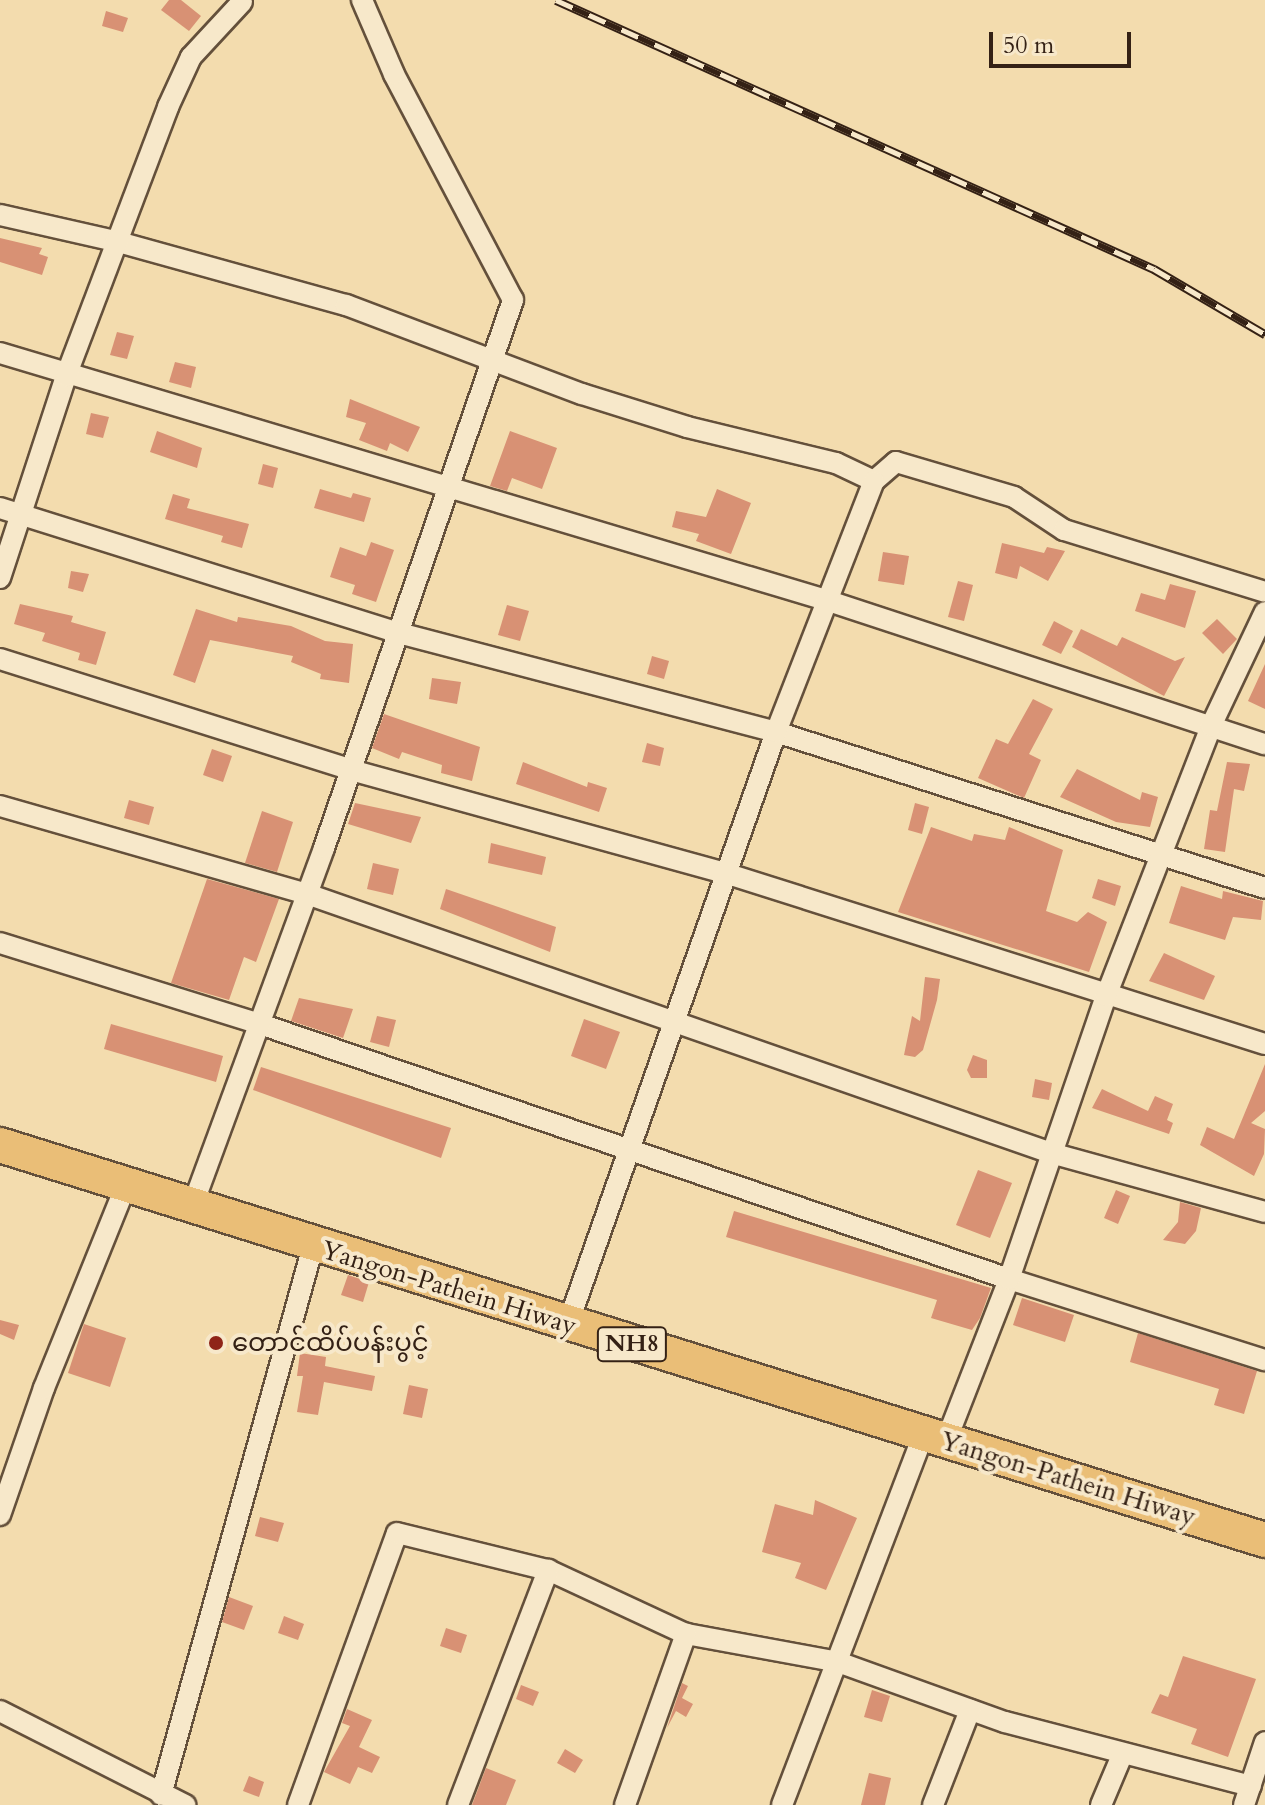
<!DOCTYPE html>
<meta charset="utf-8">
<style>
body{margin:0}
#map{position:relative;width:1265px;height:1805px;overflow:hidden;background:#f3dcae;font-family:Cardo,"Noto Sans Myanmar",serif}
div>[style]{position:absolute}
[style*='--x']{left:calc(var(--x)*1px);top:calc(var(--y)*1px);width:calc(var(--w)*1px);rotate:calc(var(--a)*1deg)}
.building>*{inset:0;background:#d89174}
.roads{filter:drop-shadow(2px 0 #64503b) drop-shadow(-2px 0 #64503b) drop-shadow(0 2px #64503b) drop-shadow(0 -2px #64503b)}
.street>*{height:20px;margin:-10px;padding:0 10px;transform-origin:10px;border-radius:10px;background:#f7e8ca}
.highway>*{height:34px;margin:-17px;padding:0 17px;transform-origin:17px;border-radius:17px;background:#eabe77}
.rail>*{height:9px;margin-top:-4.5px;transform-origin:0;background:repeating-linear-gradient(90deg,#f7e8ca 0 18px,#342115 0 36px);box-sizing:border-box;border-block:2px solid #342115}
.dots>*{width:22px;height:22px;translate:-50% -50%;box-sizing:border-box;border:4px solid #f7e8ca;border-radius:50%}
span{translate:-50% -50%;white-space:nowrap;text-align:center;line-height:1.15;-webkit-text-stroke:8px #f7e8ca;paint-order:stroke}
.shield-label span{padding:2px 6px;background:#f7e8ca;border:2px solid;border-radius:6px;-webkit-text-stroke-width:0}
.shield-label{font-size:24px;color:#342115;font-weight:700}
.street-label{font-size:26px;color:#342115}
.poi-label{font-size:26px;color:#342115}
.left{translate:0 -50%;text-align:left}
.scale{position:absolute;left:989px;top:32px;width:142px;height:36px;box-sizing:border-box;border:4px solid #342115;border-top:0;padding-left:10px;font-size:24px;line-height:28px;white-space:nowrap;color:#342115;-webkit-text-stroke:6px #f7e8ca;paint-order:stroke}
</style>
<div id="map">
<div class="building">
<div style="clip-path:polygon(169px 0,181px 0,201px 16px,189px 31px,161px 10px)"></div>
<div style="clip-path:polygon(106px 11px,128px 18px,123px 32px,102px 26px)"></div>
<div style="clip-path:polygon(0 238px,42px 248px,39px 254px,48px 257px,42px 275px,0 262px)"></div>
<div style="clip-path:polygon(117px 332px,134px 336px,127px 359px,110px 355px)"></div>
<div style="clip-path:polygon(175px 362px,196px 367px,191px 388px,169px 382px)"></div>
<div style="clip-path:polygon(350px 399px,420px 427px,408px 452px,390px 443px,387px 451px,359px 440px,366px 423px,346px 417px)"></div>
<div style="clip-path:polygon(91px 413px,109px 417px,103px 438px,86px 434px)"></div>
<div style="clip-path:polygon(157px 431px,202px 448px,197px 468px,150px 452px)"></div>
<div style="clip-path:polygon(510px 431px,557px 448px,542px 489px,512px 478px,507px 491px,490px 486px)"></div>
<div style="clip-path:polygon(263px 464px,278px 468px,273px 488px,258px 484px)"></div>
<div style="clip-path:polygon(320px 489px,351px 498px,353px 493px,371px 498px,364px 522px,314px 508px)"></div>
<div style="clip-path:polygon(717px 489px,751px 503px,731px 554px,696px 541px,699px 534px,672px 527px,676px 511px,706px 517px)"></div>
<div style="clip-path:polygon(173px 494px,190px 499px,187px 508px,249px 524px,242px 548px,221px 542px,223px 536px,165px 519px)"></div>
<div style="clip-path:polygon(371px 542px,394px 550px,376px 602px,352px 594px,355px 585px,330px 577px,340px 547px,366px 556px)"></div>
<div style="clip-path:polygon(1002px 543px,1044px 553px,1047px 547px,1065px 551px,1048px 581px,1020px 566px,1017px 579px,995px 573px)"></div>
<div style="clip-path:polygon(883px 552px,909px 556px,904px 585px,878px 581px)"></div>
<div style="clip-path:polygon(71px 571px,89px 574px,83px 592px,68px 588px)"></div>
<div style="clip-path:polygon(958px 581px,973px 585px,964px 621px,948px 617px)"></div>
<div style="clip-path:polygon(1170px 584px,1196px 591px,1185px 628px,1135px 611px,1141px 593px,1165px 600px)"></div>
<div style="clip-path:polygon(20px 604px,73px 616px,71px 622px,106px 632px,96px 665px,78px 660px,80px 653px,42px 641px,45px 633px,14px 624px)"></div>
<div style="clip-path:polygon(507px 605px,529px 611px,520px 641px,498px 635px)"></div>
<div style="clip-path:polygon(196px 609px,237px 622px,238px 617px,291px 626px,325px 641px,353px 644px,349px 683px,320px 679px,321px 674px,291px 662px,293px 656px,210px 640px,195px 683px,173px 675px)"></div>
<div style="clip-path:polygon(1217px 619px,1237px 639px,1223px 654px,1202px 633px)"></div>
<div style="clip-path:polygon(1054px 621px,1073px 631px,1061px 654px,1042px 645px)"></div>
<div style="clip-path:polygon(1081px 629px,1117px 646px,1122px 637px,1175px 661px,1185px 657px,1164px 696px,1072px 647px)"></div>
<div style="clip-path:polygon(652px 656px,669px 661px,664px 679px,647px 674px)"></div>
<div style="clip-path:polygon(1265px 664px,1265px 709px,1248px 701px)"></div>
<div style="clip-path:polygon(432px 678px,461px 682px,457px 704px,429px 699px)"></div>
<div style="clip-path:polygon(1033px 699px,1053px 709px,1029px 754px,1041px 760px,1024px 798px,978px 778px,996px 739px,1008px 744px)"></div>
<div style="clip-path:polygon(384px 714px,480px 747px,472px 781px,441px 773px,442px 765px,402px 752px,399px 759px,372px 748px)"></div>
<div style="clip-path:polygon(647px 743px,664px 748px,660px 766px,642px 762px)"></div>
<div style="clip-path:polygon(212px 749px,232px 756px,223px 782px,203px 775px)"></div>
<div style="clip-path:polygon(523px 762px,587px 787px,588px 782px,607px 788px,599px 812px,516px 784px)"></div>
<div style="clip-path:polygon(1227px 762px,1250px 764px,1244px 791px,1234px 789px,1225px 852px,1204px 849px,1210px 810px,1217px 811px)"></div>
<div style="clip-path:polygon(1077px 769px,1140px 800px,1142px 792px,1158px 797px,1150px 827px,1116px 822px,1060px 797px)"></div>
<div style="clip-path:polygon(129px 800px,154px 807px,149px 825px,124px 818px)"></div>
<div style="clip-path:polygon(355px 803px,421px 817px,411px 843px,348px 824px)"></div>
<div style="clip-path:polygon(915px 803px,929px 807px,922px 834px,908px 830px)"></div>
<div style="clip-path:polygon(262px 811px,293px 822px,277px 872px,245px 863px)"></div>
<div style="clip-path:polygon(931px 827px,972px 841px,974px 834px,1005px 840px,1009px 827px,1063px 850px,1046px 911px,1077px 922px,1088px 912px,1107px 922px,1089px 972px,898px 912px)"></div>
<div style="clip-path:polygon(491px 843px,546px 857px,542px 875px,488px 863px)"></div>
<div style="clip-path:polygon(373px 863px,399px 869px,393px 895px,367px 889px)"></div>
<div style="clip-path:polygon(207px 879px,279px 899px,256px 962px,244px 957px,229px 1000px,171px 983px)"></div>
<div style="clip-path:polygon(1098px 879px,1121px 886px,1115px 906px,1092px 898px)"></div>
<div style="clip-path:polygon(1181px 886px,1222px 899px,1223px 891px,1263px 901px,1261px 920px,1233px 917px,1225px 940px,1169px 923px)"></div>
<div style="clip-path:polygon(446px 889px,556px 927px,550px 952px,440px 909px)"></div>
<div style="clip-path:polygon(1164px 953px,1215px 976px,1204px 1000px,1149px 981px)"></div>
<div style="clip-path:polygon(925px 977px,940px 979px,937px 1000px,923px 1050px,915px 1057px,904px 1055px,912px 1016px,920px 1021px)"></div>
<div style="clip-path:polygon(299px 998px,353px 1009px,343px 1038px,291px 1021px)"></div>
<div style="clip-path:polygon(377px 1016px,396px 1020px,389px 1047px,370px 1042px)"></div>
<div style="clip-path:polygon(584px 1019px,620px 1032px,606px 1069px,571px 1056px)"></div>
<div style="clip-path:polygon(111px 1024px,223px 1056px,216px 1082px,104px 1049px)"></div>
<div style="clip-path:polygon(973px 1055px,987px 1060px,987px 1078px,971px 1078px,967px 1070px)"></div>
<div style="clip-path:polygon(1265px 1064px,1265px 1111px,1251px 1123px,1265px 1129px,1264px 1154px,1254px 1176px,1200px 1145px,1207px 1127px,1234px 1139px)"></div>
<div style="clip-path:polygon(261px 1067px,451px 1128px,441px 1158px,253px 1090px)"></div>
<div style="clip-path:polygon(1035px 1079px,1052px 1083px,1049px 1100px,1032px 1097px)"></div>
<div style="clip-path:polygon(1102px 1089px,1148px 1111px,1155px 1096px,1173px 1104px,1167px 1120px,1173px 1123px,1169px 1134px,1092px 1108px)"></div>
<div style="clip-path:polygon(978px 1170px,1012px 1183px,990px 1238px,956px 1225px)"></div>
<div style="clip-path:polygon(1116px 1190px,1130px 1196px,1118px 1224px,1104px 1218px)"></div>
<div style="clip-path:polygon(1180px 1202px,1201px 1208px,1196px 1231px,1185px 1244px,1163px 1240px,1178px 1222px)"></div>
<div style="clip-path:polygon(734px 1211px,991px 1288px,980px 1318px,972px 1330px,931px 1318px,937px 1300px,726px 1237px)"></div>
<div style="clip-path:polygon(348px 1275px,369px 1282px,363px 1302px,341px 1295px)"></div>
<div style="clip-path:polygon(1022px 1298px,1074px 1315px,1065px 1342px,1013px 1325px)"></div>
<div style="clip-path:polygon(0 1320px,19px 1325px,14px 1340px,0 1334px)"></div>
<div style="clip-path:polygon(84px 1324px,126px 1338px,110px 1387px,68px 1373px)"></div>
<div style="clip-path:polygon(1138px 1333px,1257px 1371px,1244px 1414px,1214px 1405px,1219px 1389px,1130px 1362px)"></div>
<div style="clip-path:polygon(300px 1353px,326px 1357px,325px 1366px,375px 1376px,372px 1391px,324px 1382px,318px 1415px,297px 1412px,303px 1376px,297px 1376px)"></div>
<div style="clip-path:polygon(409px 1385px,428px 1389px,422px 1418px,403px 1414px)"></div>
<div style="clip-path:polygon(815px 1500px,857px 1518px,826px 1590px,795px 1578px,801px 1563px,762px 1552px,775px 1504px,813px 1515px)"></div>
<div style="clip-path:polygon(260px 1517px,284px 1523px,278px 1542px,255px 1536px)"></div>
<div style="clip-path:polygon(229px 1597px,253px 1606px,244px 1630px,222px 1622px)"></div>
<div style="clip-path:polygon(284px 1616px,304px 1624px,298px 1640px,278px 1633px)"></div>
<div style="clip-path:polygon(446px 1628px,467px 1635px,461px 1653px,440px 1646px)"></div>
<div style="clip-path:polygon(1183px 1656px,1256px 1679px,1228px 1757px,1191px 1744px,1197px 1729px,1151px 1713px,1160px 1694px,1168px 1697px)"></div>
<div style="clip-path:polygon(682px 1683px,688px 1686px,682px 1698px,693px 1704px,686px 1717px,676px 1711px,667px 1728px)"></div>
<div style="clip-path:polygon(521px 1685px,539px 1692px,533px 1706px,516px 1699px)"></div>
<div style="clip-path:polygon(872px 1690px,890px 1696px,882px 1722px,864px 1717px)"></div>
<div style="clip-path:polygon(347px 1709px,372px 1720px,359px 1747px,380px 1757px,372px 1773px,358px 1767px,350px 1784px,324px 1772px,350px 1726px,342px 1723px)"></div>
<div style="clip-path:polygon(565px 1749px,583px 1760px,575px 1773px,557px 1763px)"></div>
<div style="clip-path:polygon(486px 1768px,516px 1780px,506px 1805px,472px 1805px)"></div>
<div style="clip-path:polygon(869px 1773px,891px 1778px,885px 1805px,861px 1805px)"></div>
<div style="clip-path:polygon(249px 1776px,264px 1782px,259px 1797px,243px 1791px)"></div>
</div>
<div class="roads">
<div class="street">
<div style="--x:0;--y:215;--w:118;--a:12.7"></div>
<div style="--x:115;--y:241;--w:240;--a:15.5"></div>
<div style="--x:346;--y:305;--w:252;--a:20.7"></div>
<div style="--x:582;--y:394;--w:110;--a:17.4"></div>
<div style="--x:687;--y:427;--w:153;--a:13.6"></div>
<div style="--x:836;--y:463;--w:42;--a:25.3"></div>
<div style="--x:874;--y:481;--w:29;--a:-41"></div>
<div style="--x:896;--y:462;--w:123;--a:16.5"></div>
<div style="--x:1014;--y:497;--w:60;--a:33.4"></div>
<div style="--x:1064;--y:530;--w:210;--a:17.1"></div>
<div style="--x:0;--y:353;--w:865;--a:16.65"></div>
<div style="--x:829;--y:601;--w:459;--a:18.2"></div>
<div style="--x:0;--y:508;--w:418;--a:17.4"></div>
<div style="--x:399;--y:633;--w:390;--a:14.7"></div>
<div style="--x:776;--y:732;--w:513;--a:17.69"></div>
<div style="--x:0;--y:578;--w:213;--a:-71.9"></div>
<div style="--x:66;--y:376;--w:288;--a:-69.2"></div>
<div style="--x:168;--y:107;--w:55;--a:-65.3"></div>
<div style="--x:191;--y:57;--w:75;--a:-47.2"></div>
<div style="--x:0;--y:659;--w:368;--a:17.5"></div>
<div style="--x:351;--y:770;--w:391;--a:15.4"></div>
<div style="--x:728;--y:874;--w:563;--a:17.57"></div>
<div style="--x:0;--y:806;--w:319;--a:16"></div>
<div style="--x:307;--y:894;--w:788;--a:19.19"></div>
<div style="--x:1051;--y:1153;--w:222;--a:15.4"></div>
<div style="--x:0;--y:943;--w:269;--a:17.3"></div>
<div style="--x:257;--y:1023;--w:794;--a:18.8"></div>
<div style="--x:1009;--y:1279;--w:269;--a:17.6"></div>
<div style="--x:192;--y:1207;--w:382;--a:-69.8"></div>
<div style="--x:324;--y:848;--w:580;--a:-70.97"></div>
<div style="--x:513;--y:300;--w:255;--a:-117.8"></div>
<div style="--x:394;--y:74;--w:81;--a:-113.4"></div>
<div style="--x:568;--y:1324;--w:627;--a:-70.64"></div>
<div style="--x:776;--y:732;--w:269;--a:-68.7"></div>
<div style="--x:946;--y:1441;--w:174;--a:-68.7"></div>
<div style="--x:1009;--y:1279;--w:299;--a:-71.1"></div>
<div style="--x:1106;--y:996;--w:290;--a:-68.7"></div>
<div style="--x:1211;--y:726;--w:126;--a:-64.7"></div>
<div style="--x:0;--y:1515;--w:134;--a:-70.9"></div>
<div style="--x:44;--y:1388;--w:219;--a:-68"></div>
<div style="--x:0;--y:1711;--w:208;--a:26.9"></div>
<div style="--x:161;--y:1795;--w:570;--a:-74.52"></div>
<div style="--x:298;--y:1805;--w:289;--a:-70"></div>
<div style="--x:397;--y:1533;--w:155;--a:13.8"></div>
<div style="--x:548;--y:1570;--w:152;--a:24.9"></div>
<div style="--x:686;--y:1634;--w:155;--a:10.4"></div>
<div style="--x:838;--y:1662;--w:177;--a:19.8"></div>
<div style="--x:1005;--y:1722;--w:254;--a:14.6"></div>
<div style="--x:458;--y:1805;--w:252;--a:-69"></div>
<div style="--x:625;--y:1805;--w:182;--a:-70.4"></div>
<div style="--x:782;--y:1805;--w:397;--a:-69.1"></div>
<div style="--x:933;--y:1805;--w:102;--a:-68.7"></div>
<div style="--x:1101;--y:1805;--w:56;--a:-67.1"></div>
<div style="--x:1244;--y:1805;--w:66;--a:-71.6"></div>
</div>
<div class="highway">
<div style="--x:0;--y:1145;--w:1325;--a:17.34"></div>
</div>
</div>
<div class="rail">
<div style="--x:556;--y:0;--w:656;--a:24.22"></div>
<div style="--x:1154;--y:269;--w:129;--a:30.4"></div>
</div>
<div class="dots">
<div style="left:216px;top:1343px;background:#8f2418"></div>
</div>
<div class="shield-label">
<span style="left:632px;top:1344px">NH8</span>
</div>
<div class="street-label">
<span style="left:449px;top:1288px;rotate:17deg">Yangon-Pathein Hiway</span>
<span style="left:1068px;top:1479px;rotate:17deg">Yangon-Pathein Hiway</span>
</div>
<div class="poi-label">
<span class="left" style="left:232px;top:1343px">တောင်ထိပ်ပန်းပွင့်</span>
</div>
<div class="scale">50 m</div>
</div>
